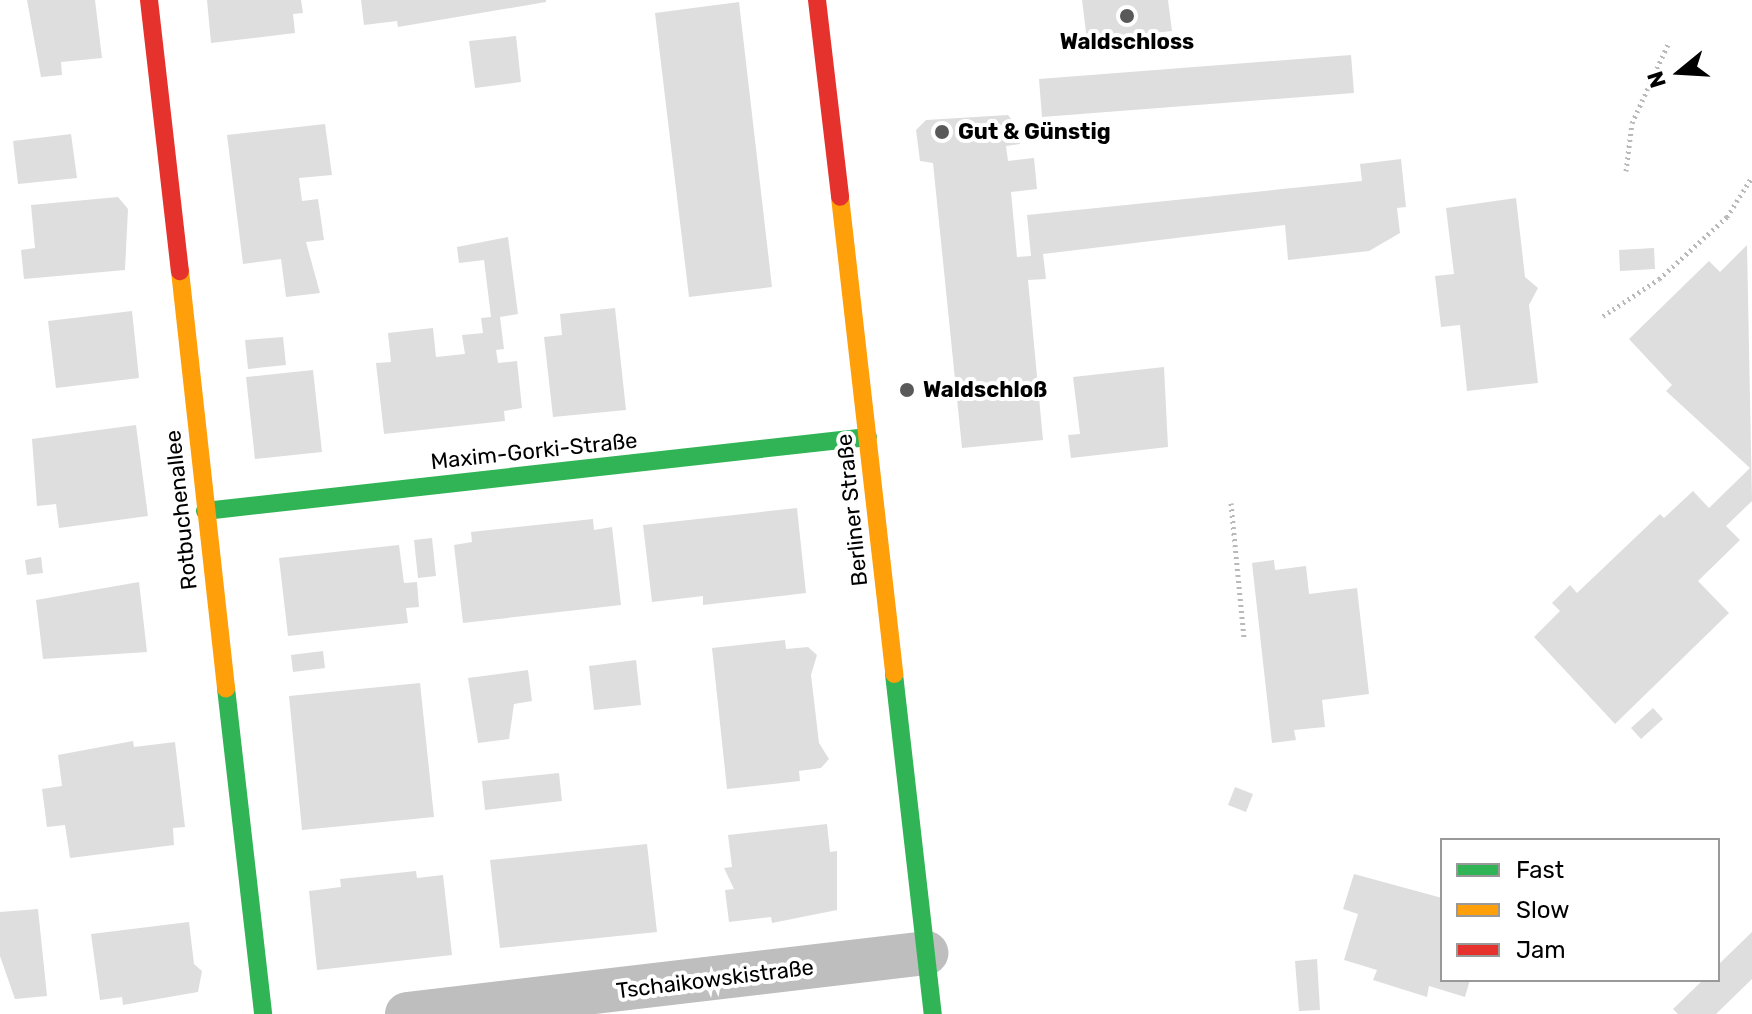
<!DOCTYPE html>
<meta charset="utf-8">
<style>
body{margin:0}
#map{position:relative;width:1752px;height:1014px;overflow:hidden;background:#fff;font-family:Rubik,sans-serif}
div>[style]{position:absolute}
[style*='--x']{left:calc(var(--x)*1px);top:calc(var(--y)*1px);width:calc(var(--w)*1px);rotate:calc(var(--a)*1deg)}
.building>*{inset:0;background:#dedede}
.path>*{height:5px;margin-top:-2.5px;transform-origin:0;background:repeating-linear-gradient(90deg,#b9b9b9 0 2px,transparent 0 6px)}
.street>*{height:44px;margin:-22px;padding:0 22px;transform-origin:22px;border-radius:22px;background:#bebebe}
.fast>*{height:18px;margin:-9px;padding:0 9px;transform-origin:9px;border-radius:9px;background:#30b455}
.slow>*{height:18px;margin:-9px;padding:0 9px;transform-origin:9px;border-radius:9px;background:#ff9f0a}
.jam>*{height:18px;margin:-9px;padding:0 9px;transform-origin:9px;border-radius:9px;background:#e5322d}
.dots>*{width:22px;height:22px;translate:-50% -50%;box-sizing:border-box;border:4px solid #fff;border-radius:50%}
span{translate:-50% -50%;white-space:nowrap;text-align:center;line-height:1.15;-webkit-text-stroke:8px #fff;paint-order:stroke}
.poi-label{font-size:22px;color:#000;font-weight:700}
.left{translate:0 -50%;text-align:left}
.street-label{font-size:22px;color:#000}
.legend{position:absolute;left:1440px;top:838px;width:280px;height:144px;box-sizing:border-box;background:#fff;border:2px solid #999;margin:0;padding:10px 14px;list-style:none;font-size:24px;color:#000}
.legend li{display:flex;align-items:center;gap:16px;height:40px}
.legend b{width:40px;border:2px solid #999}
.north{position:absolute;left:1640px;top:32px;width:80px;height:80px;-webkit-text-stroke:6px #fff;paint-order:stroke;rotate:252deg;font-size:22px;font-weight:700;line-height:32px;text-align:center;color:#000}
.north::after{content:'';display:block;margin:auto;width:28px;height:36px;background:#000;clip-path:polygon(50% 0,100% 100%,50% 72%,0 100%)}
</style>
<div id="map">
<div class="building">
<div style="clip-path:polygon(27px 0,95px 0,102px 58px,61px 62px,62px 75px,41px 77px)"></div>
<div style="clip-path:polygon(207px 0,301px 0,303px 13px,293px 14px,295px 33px,211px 43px)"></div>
<div style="clip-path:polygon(361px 0,546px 0,546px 2px,398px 27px,397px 21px,364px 25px)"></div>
<div style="clip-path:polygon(1082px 0,1168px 0,1172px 31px,1087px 40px)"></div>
<div style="clip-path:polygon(739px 2px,772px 287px,689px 297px,655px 13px)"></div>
<div style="clip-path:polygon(516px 36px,521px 82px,475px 88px,469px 41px)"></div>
<div style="clip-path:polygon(1351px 55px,1354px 93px,1042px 117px,1039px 79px)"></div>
<div style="clip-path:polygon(1008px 115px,1022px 132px,1020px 144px,1006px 146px,1008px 161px,1034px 158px,1037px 189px,1011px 192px,1017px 257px,1031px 256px,1027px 215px,1362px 181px,1360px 164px,1401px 159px,1406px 207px,1397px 208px,1400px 233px,1369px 251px,1288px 260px,1285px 225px,1043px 254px,1046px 279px,1028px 280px,1043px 440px,962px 448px,933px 163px,920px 161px,916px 130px,926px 120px)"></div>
<div style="clip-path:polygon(325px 124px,332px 175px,299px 178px,302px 201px,318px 199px,324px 240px,306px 242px,320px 293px,286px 297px,281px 259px,243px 264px,227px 135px)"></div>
<div style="clip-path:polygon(71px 134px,77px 178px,18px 184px,13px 141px)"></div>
<div style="clip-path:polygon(118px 197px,128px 209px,125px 270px,24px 279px,21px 250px,35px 248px,31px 205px)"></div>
<div style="clip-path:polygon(1516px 198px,1525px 277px,1538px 288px,1529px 305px,1538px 383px,1467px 391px,1460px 325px,1441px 327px,1435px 276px,1454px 274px,1446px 208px)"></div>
<div style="clip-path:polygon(508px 237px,518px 314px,500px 317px,504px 349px,496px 350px,498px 363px,517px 361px,522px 408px,504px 411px,505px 421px,384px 434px,376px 363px,391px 362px,388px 333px,433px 328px,436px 357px,465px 354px,462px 335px,483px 333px,481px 318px,491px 317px,484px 260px,459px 263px,457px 247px)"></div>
<div style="clip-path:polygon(1747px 245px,1752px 501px,1726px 526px,1740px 540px,1698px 581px,1729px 613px,1615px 724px,1534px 637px,1560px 611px,1552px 603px,1570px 585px,1577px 593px,1660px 514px,1664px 518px,1693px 491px,1709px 508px,1750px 468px,1666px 391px,1672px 385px,1629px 339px,1709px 261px,1720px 272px)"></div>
<div style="clip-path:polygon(1654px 248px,1655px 269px,1620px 271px,1619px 250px)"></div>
<div style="clip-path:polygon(615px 308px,626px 410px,553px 417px,544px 337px,562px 335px,560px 314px)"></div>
<div style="clip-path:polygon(132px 311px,139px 378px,56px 388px,48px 321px)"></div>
<div style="clip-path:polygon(283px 337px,286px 365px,248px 369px,245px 340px)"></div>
<div style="clip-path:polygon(1164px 367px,1168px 447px,1071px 458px,1068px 435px,1080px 434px,1073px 377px)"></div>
<div style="clip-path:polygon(313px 370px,322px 452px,255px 459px,246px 377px)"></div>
<div style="clip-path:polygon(136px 425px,148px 516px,59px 528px,56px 504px,37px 506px,32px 439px)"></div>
<div style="clip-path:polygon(797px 508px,806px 593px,703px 605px,703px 596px,652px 602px,643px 525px)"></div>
<div style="clip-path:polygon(593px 519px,594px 530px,612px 527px,621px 605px,463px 623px,454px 545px,472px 542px,471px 532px)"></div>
<div style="clip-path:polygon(432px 538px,436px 576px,418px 578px,414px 540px)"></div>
<div style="clip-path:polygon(399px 545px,404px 583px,417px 582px,419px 607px,406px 608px,408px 623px,288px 636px,279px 558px)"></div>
<div style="clip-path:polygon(41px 557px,43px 573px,27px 575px,25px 560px)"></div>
<div style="clip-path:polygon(1274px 560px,1275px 570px,1306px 566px,1309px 594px,1357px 588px,1369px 694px,1322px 700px,1325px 727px,1294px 730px,1296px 740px,1272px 743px,1252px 563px)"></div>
<div style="clip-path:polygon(139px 582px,147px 652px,43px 659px,36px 600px)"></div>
<div style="clip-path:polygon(785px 640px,786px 649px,808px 647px,817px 655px,811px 675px,819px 743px,829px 759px,821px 768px,799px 771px,800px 781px,727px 789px,712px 648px)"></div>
<div style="clip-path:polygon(323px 651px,325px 668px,293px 672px,291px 655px)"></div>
<div style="clip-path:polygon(636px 660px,641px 705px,594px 710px,589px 666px)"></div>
<div style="clip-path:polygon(528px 670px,532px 701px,514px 704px,509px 739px,478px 743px,468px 678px)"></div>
<div style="clip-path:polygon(420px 683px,434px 817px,302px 830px,289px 696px)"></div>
<div style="clip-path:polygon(1653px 708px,1663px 719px,1641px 739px,1631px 728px)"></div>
<div style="clip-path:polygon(133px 741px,134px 747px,175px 742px,185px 827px,173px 828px,174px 845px,70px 858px,65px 825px,47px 827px,42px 789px,62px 786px,58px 755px)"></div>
<div style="clip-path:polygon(559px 773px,562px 801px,485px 810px,482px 781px)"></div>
<div style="clip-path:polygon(1235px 787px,1253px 794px,1246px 812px,1228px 805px)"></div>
<div style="clip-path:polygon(827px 824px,830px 852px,837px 851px,837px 910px,772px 923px,771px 917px,729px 922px,725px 890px,734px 889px,724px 868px,732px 867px,728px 835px)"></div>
<div style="clip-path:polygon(647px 844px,657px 932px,500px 948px,490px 860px)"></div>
<div style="clip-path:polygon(416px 871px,417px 878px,443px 875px,452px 955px,317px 970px,309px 891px,341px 887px,340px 879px)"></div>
<div style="clip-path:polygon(1354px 874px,1442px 898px,1442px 980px,1470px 980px,1465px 997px,1429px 986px,1427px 997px,1373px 980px,1377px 970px,1344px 960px,1358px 914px,1343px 909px)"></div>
<div style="clip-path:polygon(38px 909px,47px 996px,15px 999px,0 956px,0 912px)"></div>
<div style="clip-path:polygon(189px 922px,194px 964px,202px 971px,198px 992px,123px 1005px,122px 997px,100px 1000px,91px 934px)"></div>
<div style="clip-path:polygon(1752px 932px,1752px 979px,1716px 1014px,1678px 1014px,1673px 1009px,1703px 980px,1718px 980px,1718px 965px)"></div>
<div style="clip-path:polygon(1317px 959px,1320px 1010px,1299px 1011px,1295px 961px)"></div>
</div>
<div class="path">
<div style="--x:1626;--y:171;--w:48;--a:-82.9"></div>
<div style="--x:1632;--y:123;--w:89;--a:-65.4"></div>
<div style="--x:1603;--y:316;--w:67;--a:-33.5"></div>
<div style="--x:1659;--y:279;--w:92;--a:-42.4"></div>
<div style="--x:1727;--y:217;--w:47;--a:-58"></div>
<div style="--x:1231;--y:503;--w:136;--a:84.5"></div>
</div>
<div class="street">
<div style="--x:407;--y:1014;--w:523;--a:-6.7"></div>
</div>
<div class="fast">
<div style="--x:205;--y:511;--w:667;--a:-6.37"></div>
<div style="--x:894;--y:674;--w:342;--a:83.5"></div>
<div style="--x:226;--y:688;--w:328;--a:83.5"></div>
</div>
<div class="slow">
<div style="--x:840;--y:197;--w:480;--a:83.5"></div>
<div style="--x:180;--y:271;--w:420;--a:83.7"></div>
</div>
<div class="jam">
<div style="--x:149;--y:0;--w:273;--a:83.5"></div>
<div style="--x:817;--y:0;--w:198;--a:83.3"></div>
</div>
<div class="dots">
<div style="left:1127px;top:16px;background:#595959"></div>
<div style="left:942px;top:132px;background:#595959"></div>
<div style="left:907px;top:390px;background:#595959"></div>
</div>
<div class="poi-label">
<span style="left:1127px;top:42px">Waldschloss</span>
<span class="left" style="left:958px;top:132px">Gut &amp; Günstig</span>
<span class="left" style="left:923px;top:390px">Waldschloß</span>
</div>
<div class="street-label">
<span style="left:534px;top:451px;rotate:-6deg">Maxim-Gorki-Straße</span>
<span style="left:181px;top:510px;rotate:-96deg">Rotbuchenallee</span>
<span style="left:852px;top:510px;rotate:-96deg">Berliner Straße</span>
<span style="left:715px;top:979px;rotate:-7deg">Tschaikowskistraße</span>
</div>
<ul class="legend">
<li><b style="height:10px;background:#30b455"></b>Fast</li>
<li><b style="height:10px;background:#ff9f0a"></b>Slow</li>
<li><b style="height:10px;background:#e5322d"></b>Jam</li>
</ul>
<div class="north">N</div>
</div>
